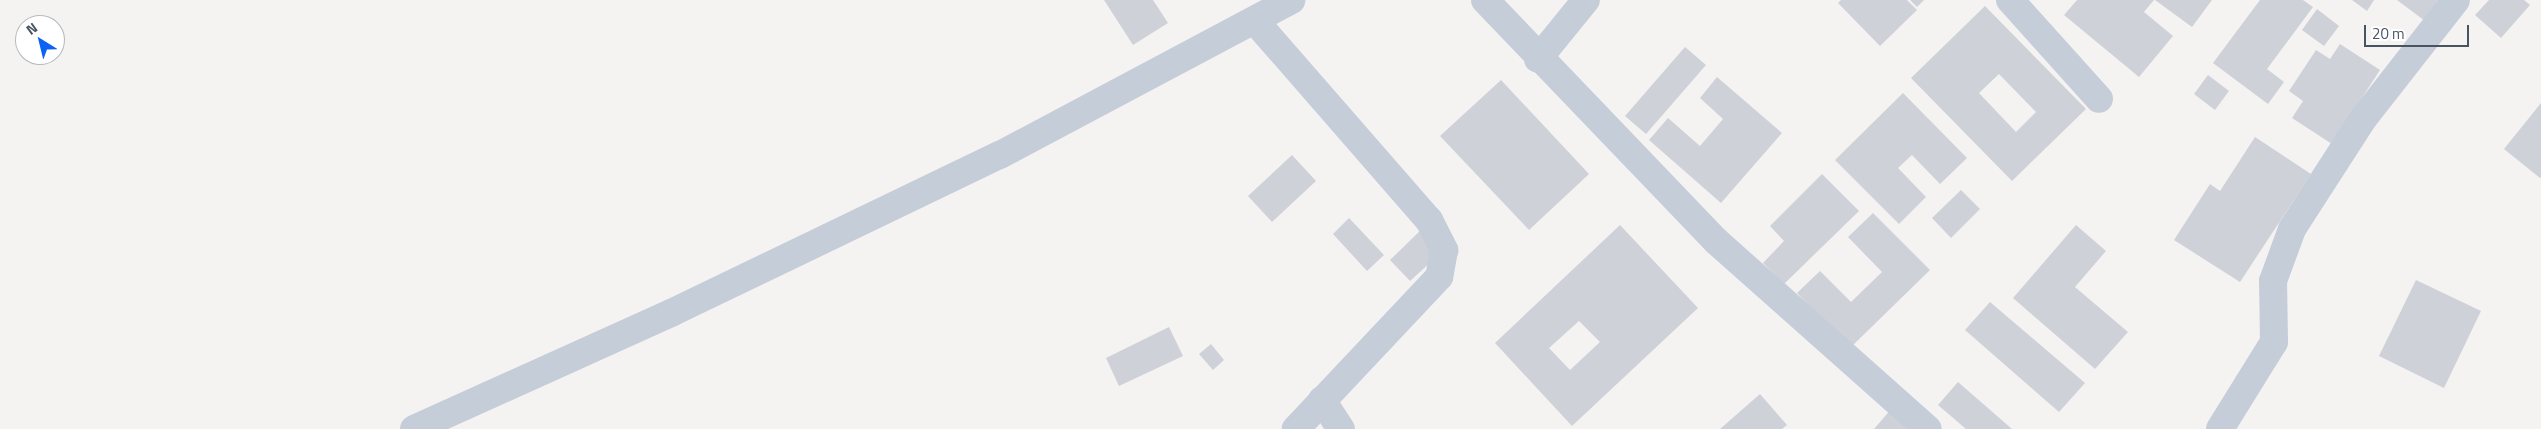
<!DOCTYPE html>
<style>
body{margin:0}
#map{position:relative;width:2541px;height:429px;overflow:hidden;background:#f5f2f2;font-family:"Titillium Web",sans-serif}
div>[style]{position:absolute}
[style*='--x']{left:calc(var(--x)*1px);top:calc(var(--y)*1px);width:calc(var(--w)*1px);rotate:calc(var(--a)*1deg)}
.building>*{inset:0;background:#ced1d8}
.minor>*{height:28px;margin:-14px;padding:0 14px;transform-origin:14px;border-radius:14px;background:#c5cdd8}
span{translate:-50% -50%;white-space:nowrap;text-align:center;line-height:1.15;-webkit-text-stroke:4px #fff;paint-order:stroke}
.north{position:absolute;left:15px;top:15px;width:50px;height:50px;box-sizing:border-box;background:#fff;border:1px solid #b6bbc0;border-radius:50%;rotate:324deg;font-size:14px;font-weight:700;line-height:20px;text-align:center;color:#485462}
.north::after{content:'';display:block;margin:auto;width:18px;height:22px;background:#0c62f5;clip-path:polygon(50% 0,100% 100%,50% 72%,0 100%)}
.scale{position:absolute;left:2364px;top:25px;width:105px;height:22px;box-sizing:border-box;border:2px solid #485462;border-top:0;padding-left:6px;font-size:15px;line-height:18px;white-space:nowrap;color:#485462;-webkit-text-stroke:4px #fff;paint-order:stroke}
</style>
<div id="map">
<div class="building">
<div style="clip-path:polygon(1104px 0,1153px 0,1168px 23px,1133px 45px)"></div>
<div style="clip-path:polygon(1841px 0,1907px 0,1917px 10px,1880px 46px,1838px 3px)"></div>
<div style="clip-path:polygon(1910px 0,1924px 0,1917px 7px)"></div>
<div style="clip-path:polygon(2077px 0,2154px 0,2144px 12px,2173px 36px,2139px 77px,2064px 15px)"></div>
<div style="clip-path:polygon(2155px 0,2212px 0,2192px 27px)"></div>
<div style="clip-path:polygon(2260px 0,2303px 0,2313px 7px,2267px 69px,2284px 82px,2268px 104px,2213px 63px)"></div>
<div style="clip-path:polygon(2352px 0,2374px 0,2367px 11px)"></div>
<div style="clip-path:polygon(2397px 0,2438px 0,2425px 21px)"></div>
<div style="clip-path:polygon(2489px 0,2524px 0,2530px 5px,2501px 38px,2475px 15px)"></div>
<div style="clip-path:polygon(evenodd,1985px 6px,2086px 109px,2012px 181px,1911px 78px,1985px 6px,1999px 74px,2036px 112px,2016px 132px,1979px 93px,1999px 74px)"></div>
<div style="clip-path:polygon(2317px 9px,2339px 26px,2324px 46px,2302px 30px)"></div>
<div style="clip-path:polygon(2340px 44px,2380px 70px,2332px 144px,2292px 118px,2303px 101px,2289px 91px,2316px 50px,2330px 59px)"></div>
<div style="clip-path:polygon(1685px 47px,1706px 65px,1646px 134px,1625px 116px)"></div>
<div style="clip-path:polygon(2208px 75px,2229px 91px,2215px 110px,2194px 94px)"></div>
<div style="clip-path:polygon(1717px 77px,1782px 133px,1721px 203px,1649px 140px,1668px 118px,1700px 146px,1723px 119px,1700px 98px)"></div>
<div style="clip-path:polygon(1501px 80px,1589px 174px,1529px 230px,1440px 136px)"></div>
<div style="clip-path:polygon(1903px 93px,1967px 158px,1940px 184px,1912px 155px,1898px 168px,1926px 197px,1899px 224px,1835px 160px)"></div>
<div style="clip-path:polygon(2541px 103px,2541px 177px,2540px 178px,2504px 149px)"></div>
<div style="clip-path:polygon(2255px 137px,2311px 174px,2240px 282px,2174px 240px,2210px 184px,2220px 191px)"></div>
<div style="clip-path:polygon(1292px 155px,1316px 181px,1272px 222px,1248px 196px)"></div>
<div style="clip-path:polygon(1822px 174px,1859px 211px,1784px 284px,1763px 263px,1784px 241px,1770px 226px)"></div>
<div style="clip-path:polygon(1961px 190px,1980px 209px,1951px 238px,1932px 218px)"></div>
<div style="clip-path:polygon(1873px 213px,1930px 270px,1850px 348px,1797px 293px,1820px 271px,1851px 302px,1882px 272px,1848px 237px)"></div>
<div style="clip-path:polygon(1349px 218px,1384px 255px,1367px 271px,1333px 234px)"></div>
<div style="clip-path:polygon(evenodd,1620px 225px,1698px 308px,1572px 426px,1495px 343px,1620px 225px,1579px 321px,1600px 342px,1570px 370px,1549px 348px,1579px 321px)"></div>
<div style="clip-path:polygon(2076px 225px,2106px 251px,2075px 287px,2128px 332px,2095px 369px,2013px 298px)"></div>
<div style="clip-path:polygon(1422px 229px,1443px 251px,1410px 281px,1390px 260px)"></div>
<div style="clip-path:polygon(2416px 280px,2481px 311px,2444px 388px,2379px 356px)"></div>
<div style="clip-path:polygon(1990px 302px,2085px 383px,2059px 412px,1965px 330px)"></div>
<div style="clip-path:polygon(1169px 327px,1183px 356px,1119px 386px,1106px 358px)"></div>
<div style="clip-path:polygon(1211px 344px,1224px 360px,1213px 370px,1199px 354px)"></div>
<div style="clip-path:polygon(1958px 382px,2012px 429px,1966px 429px,1938px 405px)"></div>
<div style="clip-path:polygon(1760px 394px,1787px 425px,1782px 429px,1720px 429px)"></div>
<div style="clip-path:polygon(1893px 407px,1919px 429px,1874px 429px)"></div>
</div>
<div class="minor">
<div style="--x:1485;--y:0;--w:334;--a:46.2"></div>
<div style="--x:1716;--y:241;--w:283;--a:41.6"></div>
<div style="--x:2010;--y:0;--w:133;--a:48"></div>
<div style="--x:1256;--y:22;--w:263;--a:48.9"></div>
<div style="--x:1429;--y:220;--w:34;--a:63"></div>
<div style="--x:1444;--y:250;--w:27;--a:100"></div>
<div style="--x:1439;--y:277;--w:209;--a:133.3"></div>
<div style="--x:1538;--y:59;--w:76;--a:-50.9"></div>
<div style="--x:1322;--y:400;--w:35;--a:57"></div>
<div style="--x:414;--y:429;--w:282;--a:-24.3"></div>
<div style="--x:671;--y:313;--w:365;--a:-25.7"></div>
<div style="--x:1000;--y:155;--w:330;--a:-28"></div>
<div style="--x:2220;--y:429;--w:102;--a:-58.2"></div>
<div style="--x:2274;--y:342;--w:61;--a:-90.9"></div>
<div style="--x:2273;--y:281;--w:55;--a:-69.9"></div>
<div style="--x:2292;--y:229;--w:131;--a:-57.2"></div>
<div style="--x:2363;--y:119;--w:151;--a:-52"></div>
</div>
<div class="north">N</div>
<div class="scale">20 m</div>
</div>
